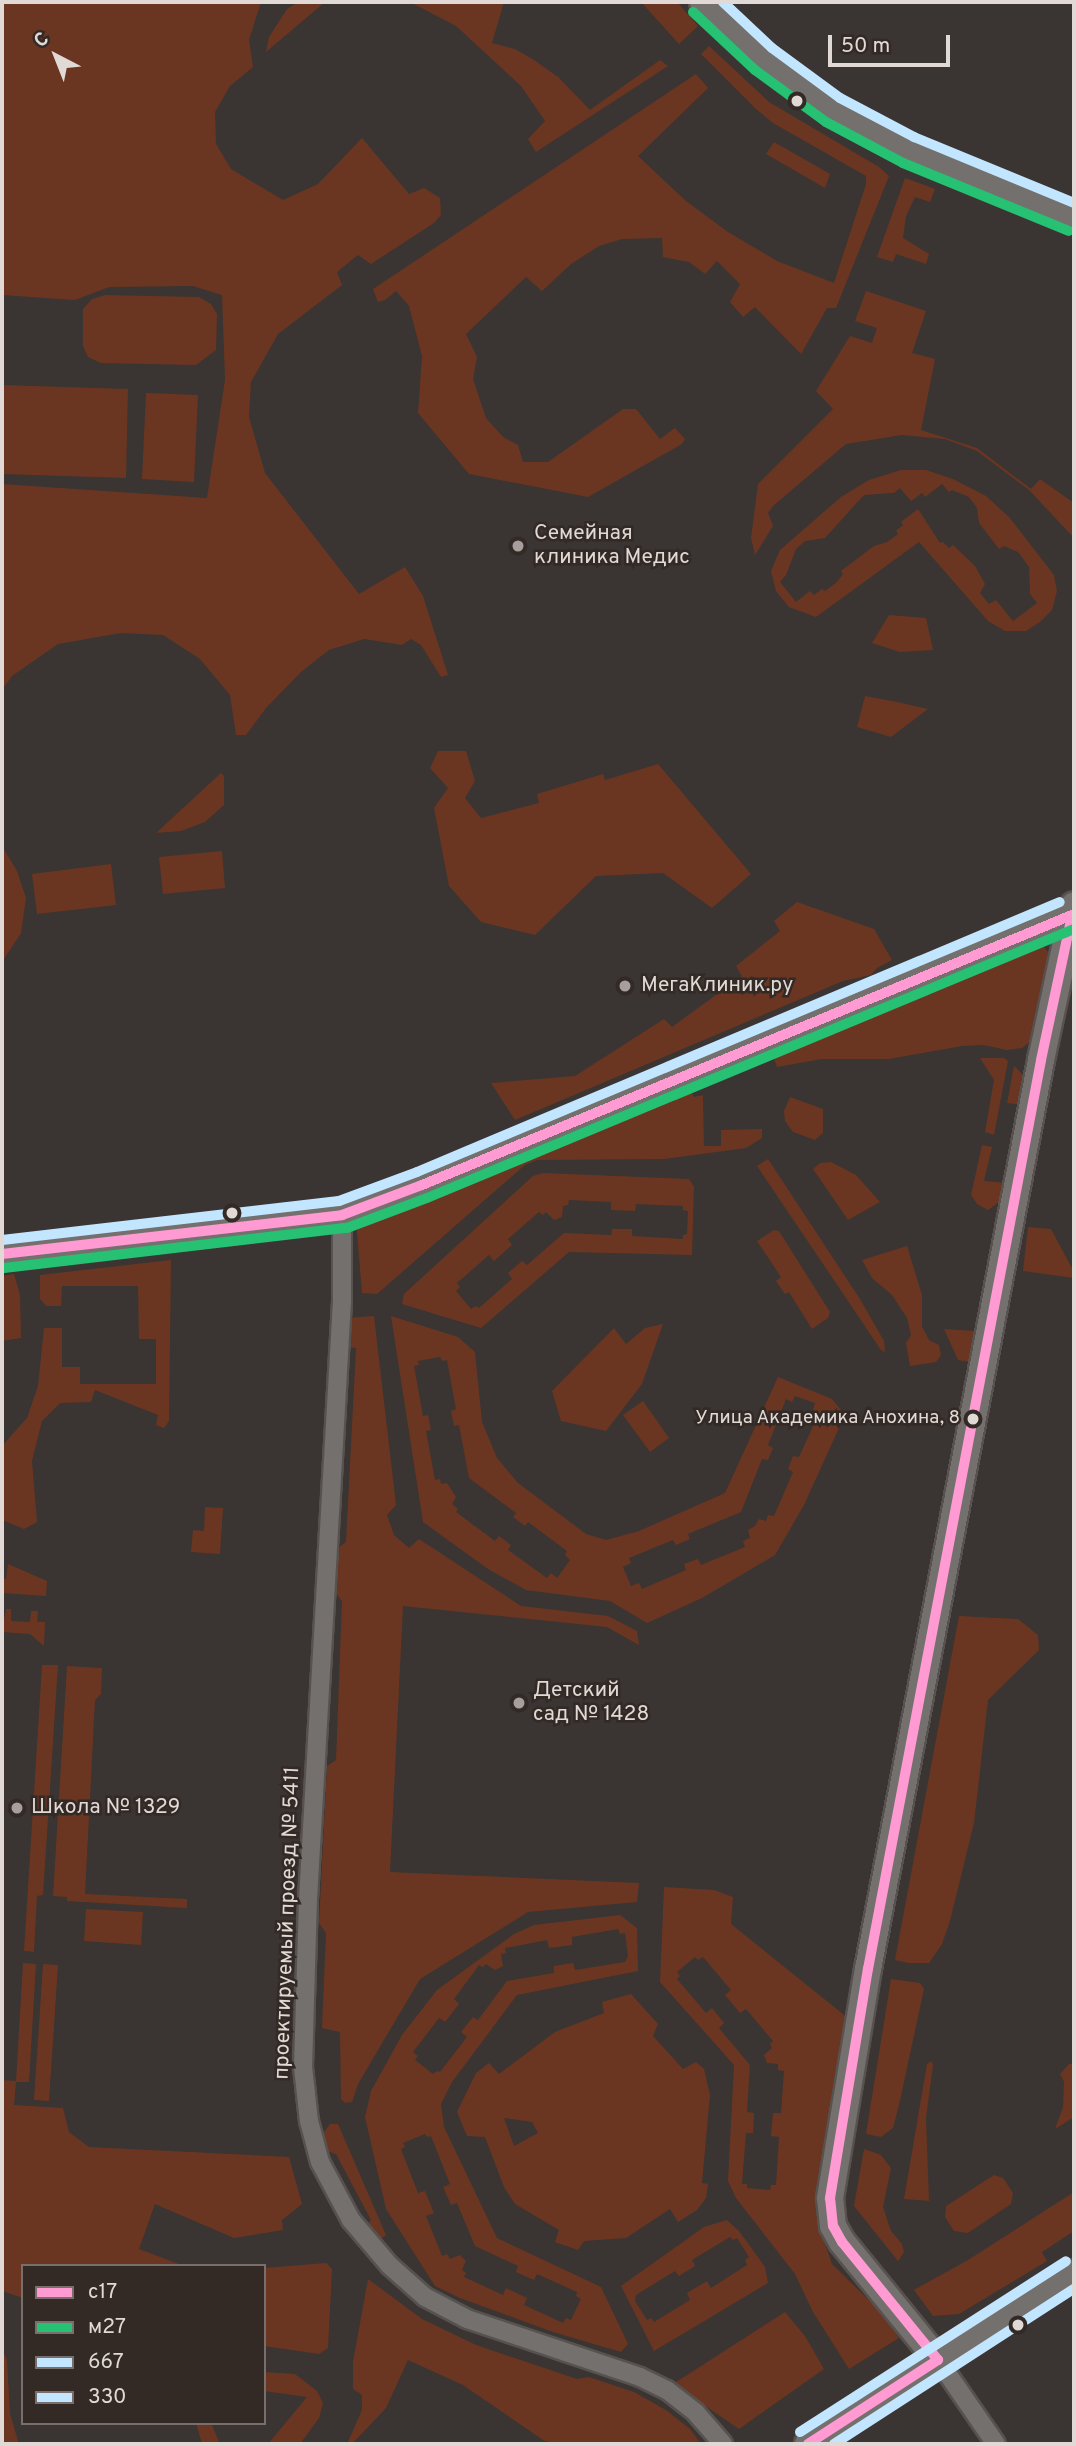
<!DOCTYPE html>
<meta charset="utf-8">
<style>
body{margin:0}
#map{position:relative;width:1076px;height:2446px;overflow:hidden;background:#3a3432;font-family:Overpass,sans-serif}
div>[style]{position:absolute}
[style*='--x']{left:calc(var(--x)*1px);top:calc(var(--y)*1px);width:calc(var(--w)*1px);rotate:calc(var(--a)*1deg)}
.green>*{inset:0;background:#6b3621}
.roads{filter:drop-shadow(2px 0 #57524f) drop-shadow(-2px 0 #57524f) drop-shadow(0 2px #57524f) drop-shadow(0 -2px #57524f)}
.street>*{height:18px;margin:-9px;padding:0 9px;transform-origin:9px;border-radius:9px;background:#74706e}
.secondary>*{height:26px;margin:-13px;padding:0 13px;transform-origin:13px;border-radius:13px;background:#74706e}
.bus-1>*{height:10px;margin:-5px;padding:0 5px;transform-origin:5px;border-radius:5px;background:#ff9ad2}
.bus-2>*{height:10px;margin:-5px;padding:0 5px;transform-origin:5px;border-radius:5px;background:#26c172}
.bus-3>*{height:10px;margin:-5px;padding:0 5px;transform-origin:5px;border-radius:5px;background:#c2e6ff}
.bus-4>*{height:10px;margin:-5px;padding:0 5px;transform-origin:5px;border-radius:5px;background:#c2e6ff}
.bus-5>*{height:10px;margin:-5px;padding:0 5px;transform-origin:5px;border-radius:5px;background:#c2e6ff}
.dots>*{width:19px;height:19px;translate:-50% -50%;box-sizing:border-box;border:4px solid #332925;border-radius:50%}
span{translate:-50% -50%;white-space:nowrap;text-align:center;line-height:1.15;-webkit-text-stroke:5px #332925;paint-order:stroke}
.bus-label{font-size:19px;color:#e0d9d6}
.right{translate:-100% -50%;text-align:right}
.poi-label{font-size:21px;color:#e0d9d6}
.left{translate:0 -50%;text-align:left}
.street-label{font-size:21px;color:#e0d9d6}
.frame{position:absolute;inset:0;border:4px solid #e0d9d6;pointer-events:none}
.legend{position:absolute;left:21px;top:2264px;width:245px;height:161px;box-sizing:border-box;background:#332925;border:2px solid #786f6c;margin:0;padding:9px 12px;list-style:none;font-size:21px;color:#e0d9d6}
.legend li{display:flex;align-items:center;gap:14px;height:35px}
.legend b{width:35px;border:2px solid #786f6c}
.north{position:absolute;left:21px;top:21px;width:70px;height:70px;-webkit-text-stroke:5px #332925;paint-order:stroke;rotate:318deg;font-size:19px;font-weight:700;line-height:28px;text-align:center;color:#e0d9d6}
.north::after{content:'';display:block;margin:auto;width:24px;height:32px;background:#e0d9d6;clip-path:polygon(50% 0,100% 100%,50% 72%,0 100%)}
.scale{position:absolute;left:828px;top:35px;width:122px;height:32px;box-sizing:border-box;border:4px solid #e0d9d6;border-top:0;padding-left:9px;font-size:21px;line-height:24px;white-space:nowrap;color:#e0d9d6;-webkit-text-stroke:5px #332925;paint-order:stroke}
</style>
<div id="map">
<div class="green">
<div style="clip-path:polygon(2px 2px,261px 2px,249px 40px,253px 67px,230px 86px,215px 112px,216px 144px,231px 169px,283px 200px,318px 184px,362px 138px,409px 194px,424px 188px,440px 198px,441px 215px,434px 223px,371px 264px,358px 255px,337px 272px,342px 285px,278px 334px,251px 382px,249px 417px,265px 473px,359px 594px,405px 567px,423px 596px,448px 675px,441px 677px,421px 645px,411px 639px,402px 645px,364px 639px,329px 650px,301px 672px,266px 708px,246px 735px,236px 735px,230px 695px,200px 659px,163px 635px,121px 633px,58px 644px,12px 676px,2px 690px,2px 484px,207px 498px,225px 380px,222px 295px,193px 286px,109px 287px,75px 300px,2px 295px)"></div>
<div style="clip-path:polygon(298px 2px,325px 2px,266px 52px,269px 37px,287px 9px)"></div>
<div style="clip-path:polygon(410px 2px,504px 2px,492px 43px,515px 49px,534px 60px,558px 77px,590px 110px,660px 60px,668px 66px,536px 152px,528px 139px,545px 121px,521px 86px,456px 26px)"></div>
<div style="clip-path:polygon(641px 2px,677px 2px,698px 26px,679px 44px)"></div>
<div style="clip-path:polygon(709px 46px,769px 102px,879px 167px,889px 176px,836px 308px,827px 308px,801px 354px,755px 307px,743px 317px,730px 302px,740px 284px,717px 261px,705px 274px,689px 262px,663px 257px,662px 238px,622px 239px,599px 246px,571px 264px,542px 291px,526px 277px,466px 334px,477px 357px,473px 379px,486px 418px,503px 437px,518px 445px,523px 462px,548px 462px,623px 409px,636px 409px,660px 439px,675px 428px,685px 439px,682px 444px,588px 497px,469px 474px,418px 413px,422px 356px,409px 306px,396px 291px,385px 300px,378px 302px,373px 289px,696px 74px,708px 88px,638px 156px,686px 201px,728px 232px,777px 261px,834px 283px,866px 184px,866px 176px,773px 123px,756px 109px,701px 54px)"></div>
<div style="clip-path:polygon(774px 142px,830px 174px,825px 188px,766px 154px)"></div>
<div style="clip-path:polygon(905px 178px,935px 189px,930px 202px,915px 197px,906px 216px,903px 238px,929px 254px,926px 264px,896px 254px,893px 262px,877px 257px)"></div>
<div style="clip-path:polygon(866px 291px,926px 311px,912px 353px,935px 359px,921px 430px,977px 448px,1031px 489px,1040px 479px,1074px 503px,1074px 538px,1029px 490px,977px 451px,945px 439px,902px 435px,846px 444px,773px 506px,768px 513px,773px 526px,755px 555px,751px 538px,758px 484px,833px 409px,816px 391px,850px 336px,872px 343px,877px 328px,855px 321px)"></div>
<div style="clip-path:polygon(105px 295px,199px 297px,211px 304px,217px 314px,216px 350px,196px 365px,101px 363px,88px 357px,83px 346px,83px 309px,92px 299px)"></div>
<div style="clip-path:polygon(2px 385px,128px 389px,126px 478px,2px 474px)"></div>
<div style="clip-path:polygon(146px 393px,198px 395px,194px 482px,142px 479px)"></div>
<div style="clip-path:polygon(evenodd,901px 470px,926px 470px,953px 479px,986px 496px,1009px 517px,1054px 575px,1057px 591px,1052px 610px,1040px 622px,1026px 631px,1005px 631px,988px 621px,919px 542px,816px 617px,789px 607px,776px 591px,771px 571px,780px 550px,841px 497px,869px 480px,901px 470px,942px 484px,949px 492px,952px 490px,969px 497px,977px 508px,979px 523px,999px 549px,1004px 546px,1018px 552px,1029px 567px,1030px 594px,1037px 603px,1013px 621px,996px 600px,989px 604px,980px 593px,985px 584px,975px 566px,953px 545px,949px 548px,943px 542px,940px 543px,918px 509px,901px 522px,903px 525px,896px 531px,898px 534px,887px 542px,874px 546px,841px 571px,843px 574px,837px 582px,825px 591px,822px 589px,814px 595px,810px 591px,796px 602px,780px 582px,786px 575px,796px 549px,805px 541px,825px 538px,864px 495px,894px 493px,900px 488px,911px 501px,922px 493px,925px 497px,942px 484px)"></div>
<div style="clip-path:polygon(889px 615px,926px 618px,933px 650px,900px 652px,872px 643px)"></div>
<div style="clip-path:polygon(865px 696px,897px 702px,928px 709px,891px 737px,857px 727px)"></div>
<div style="clip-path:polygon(438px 751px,466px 751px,475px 781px,465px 798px,481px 818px,539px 803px,537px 794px,603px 774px,605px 780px,658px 764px,751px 874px,712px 908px,663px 873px,596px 876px,535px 935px,481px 922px,449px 886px,434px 808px,448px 788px,430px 768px)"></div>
<div style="clip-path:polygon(221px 773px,224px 776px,224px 805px,205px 822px,181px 831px,156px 833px)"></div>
<div style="clip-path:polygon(2px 846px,17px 871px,26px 898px,21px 933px,2px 962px)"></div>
<div style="clip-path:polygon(222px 851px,225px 888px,163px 894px,159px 857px)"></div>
<div style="clip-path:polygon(111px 864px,116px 905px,37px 914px,32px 874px)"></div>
<div style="clip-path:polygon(797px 902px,874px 929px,892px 960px,877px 968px,871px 975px,843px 981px,515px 1120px,491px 1083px,575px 1076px,664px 1019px,672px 1027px,742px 976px,736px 966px,780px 931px,774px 921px)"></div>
<div style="clip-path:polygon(1029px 943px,1040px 943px,1051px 955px,1037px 1036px,1022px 1048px,1007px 1050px,983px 1045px,962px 1046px,889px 1059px,822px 1059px,777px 1067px,772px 1053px,960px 979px,958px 973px)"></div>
<div style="clip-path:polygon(980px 1058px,1004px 1058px,1008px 1061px,994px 1135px,985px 1132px,994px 1080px)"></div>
<div style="clip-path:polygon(1014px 1066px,1026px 1078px,1022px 1105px,1007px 1103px)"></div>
<div style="clip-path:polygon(689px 1087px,694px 1097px,703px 1095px,704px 1146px,721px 1146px,721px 1130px,762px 1129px,762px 1138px,746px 1148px,664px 1159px,537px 1160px,525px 1165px,377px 1294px,362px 1293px,356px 1220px)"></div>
<div style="clip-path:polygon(790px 1097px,823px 1109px,823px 1133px,815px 1140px,793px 1132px,785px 1121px,784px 1111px)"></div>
<div style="clip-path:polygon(982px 1145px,992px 1147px,984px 1181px,1006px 1183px,1003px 1199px,988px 1210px,977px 1204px,971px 1195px)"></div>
<div style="clip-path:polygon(768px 1159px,860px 1299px,884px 1341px,885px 1352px,881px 1350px,757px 1166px)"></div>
<div style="clip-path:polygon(831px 1162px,856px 1175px,880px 1202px,848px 1220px,813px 1169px,820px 1163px)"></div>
<div style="clip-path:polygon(evenodd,543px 1173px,689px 1179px,694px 1187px,692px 1255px,569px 1252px,481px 1328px,402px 1304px,404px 1294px,533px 1176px,543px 1173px,569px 1200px,611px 1202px,611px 1210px,635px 1211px,636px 1204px,683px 1206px,683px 1210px,688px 1211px,687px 1234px,683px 1235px,683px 1239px,632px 1236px,632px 1229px,612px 1229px,611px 1235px,564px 1233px,527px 1265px,522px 1261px,508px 1273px,512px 1279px,479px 1308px,476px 1306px,471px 1309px,456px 1291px,460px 1287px,457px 1283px,489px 1255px,494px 1261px,512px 1245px,508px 1239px,539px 1212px,543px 1215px,546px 1212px,554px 1220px,562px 1217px,563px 1206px,568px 1205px,569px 1200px)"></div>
<div style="clip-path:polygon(1028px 1227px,1051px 1229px,1074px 1272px,1074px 1278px,1023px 1271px)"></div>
<div style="clip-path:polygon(774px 1230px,779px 1231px,830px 1312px,828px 1318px,812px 1329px,789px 1292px,785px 1294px,776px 1281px,781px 1277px,757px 1241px)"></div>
<div style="clip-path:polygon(907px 1246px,922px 1295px,922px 1326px,929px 1340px,939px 1345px,941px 1355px,936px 1362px,910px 1366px,906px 1343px,911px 1335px,907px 1318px,892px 1295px,872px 1278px,862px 1260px)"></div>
<div style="clip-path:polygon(171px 1260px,169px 1421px,164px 1428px,156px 1425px,158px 1415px,95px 1390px,91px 1402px,60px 1403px,42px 1421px,32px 1461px,37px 1522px,24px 1529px,2px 1520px,2px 1446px,27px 1418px,38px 1386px,44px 1328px,62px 1328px,62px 1367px,80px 1367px,80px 1384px,156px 1384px,156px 1339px,139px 1339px,138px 1286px,62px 1286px,61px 1306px,46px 1306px,40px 1299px,40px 1275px)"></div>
<div style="clip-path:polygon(14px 1274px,20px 1295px,21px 1338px,2px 1341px,2px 1276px)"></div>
<div style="clip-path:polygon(374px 1316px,396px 1505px,387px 1515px,394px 1535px,409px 1548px,419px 1539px,521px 1606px,608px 1616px,637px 1631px,639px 1645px,607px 1627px,403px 1606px,390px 1872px,639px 1883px,637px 1902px,528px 1912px,420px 1979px,358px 2084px,352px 2102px,345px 2103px,341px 2099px,340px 2032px,322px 2028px,326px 1933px,319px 1923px,327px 1766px,336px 1760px,342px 1601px,335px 1592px,338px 1548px,346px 1542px,356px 1348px,346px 1347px,348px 1318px)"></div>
<div style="clip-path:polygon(evenodd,391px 1316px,458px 1337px,475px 1352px,482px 1422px,497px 1458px,518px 1483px,586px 1534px,606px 1540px,639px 1531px,725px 1493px,778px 1377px,832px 1399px,841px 1410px,839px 1428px,804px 1505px,775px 1555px,702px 1598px,647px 1623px,610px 1601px,526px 1590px,488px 1569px,423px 1522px,391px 1316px,440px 1357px,442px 1361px,447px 1360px,456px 1409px,451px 1411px,454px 1426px,459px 1425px,469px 1478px,516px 1513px,513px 1517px,525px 1526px,528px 1522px,567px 1551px,565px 1555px,570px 1560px,557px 1578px,551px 1573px,547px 1578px,508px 1550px,511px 1545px,499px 1536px,495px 1541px,456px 1512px,458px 1509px,452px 1504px,456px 1497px,447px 1483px,441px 1484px,440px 1479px,435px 1480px,426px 1431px,431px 1430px,428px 1415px,423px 1416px,414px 1366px,419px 1365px,418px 1361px,440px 1357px,391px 1316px,795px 1396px,815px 1403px,813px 1410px,819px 1413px,799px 1457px,793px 1456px,788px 1469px,793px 1472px,774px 1516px,768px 1515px,766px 1521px,759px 1519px,755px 1526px,748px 1530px,750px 1538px,743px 1541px,745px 1547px,701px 1565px,698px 1559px,684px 1564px,686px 1570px,642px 1589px,639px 1583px,631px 1586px,623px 1567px,631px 1563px,629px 1558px,673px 1540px,676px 1545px,690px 1539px,688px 1534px,741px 1512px,762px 1459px,768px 1460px,773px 1448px,768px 1445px,786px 1399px,792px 1402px,795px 1396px)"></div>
<div style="clip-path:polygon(663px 1324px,642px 1384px,606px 1431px,561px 1421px,552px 1391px,614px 1328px,626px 1344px,645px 1328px)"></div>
<div style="clip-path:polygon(944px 1329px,976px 1331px,971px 1362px,958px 1360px)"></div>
<div style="clip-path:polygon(643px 1401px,669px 1438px,650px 1452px,623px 1415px)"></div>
<div style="clip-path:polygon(205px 1507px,223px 1508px,220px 1554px,191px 1552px,193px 1530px,204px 1531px)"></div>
<div style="clip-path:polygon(8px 1564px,47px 1581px,46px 1596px,2px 1593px,2px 1579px,6px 1579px)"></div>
<div style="clip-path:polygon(6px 1609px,11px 1609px,11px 1621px,30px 1622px,31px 1611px,38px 1611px,37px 1622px,45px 1622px,44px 1646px,30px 1634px,2px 1632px)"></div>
<div style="clip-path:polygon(959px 1616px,1018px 1619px,1038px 1635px,1039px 1650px,988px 1700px,974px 1823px,950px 1921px,942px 1944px,929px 1963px,908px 1963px,895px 1960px)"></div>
<div style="clip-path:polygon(42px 1665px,58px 1665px,43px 1895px,37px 1896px,34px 1952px,24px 1951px)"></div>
<div style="clip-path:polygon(67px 1666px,102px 1668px,101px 1694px,95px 1700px,85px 1894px,187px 1899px,187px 1908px,67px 1901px,67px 1897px,53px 1896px)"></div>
<div style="clip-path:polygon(evenodd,664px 1887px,714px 1890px,733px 1897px,731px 1924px,849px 2019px,817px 2220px,832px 2264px,883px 2314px,899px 2338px,849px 2369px,813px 2312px,795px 2274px,736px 2198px,728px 2181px,734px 2065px,660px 1982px,664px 1887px,695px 1957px,698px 1960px,703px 1957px,731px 1990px,725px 1995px,740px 2013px,746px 2009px,773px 2041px,770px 2044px,772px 2048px,764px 2055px,767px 2063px,778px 2064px,778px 2070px,784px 2071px,781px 2113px,773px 2113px,771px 2136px,779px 2137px,776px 2185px,771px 2185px,770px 2190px,747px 2188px,747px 2184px,742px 2184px,746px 2133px,753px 2133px,754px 2113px,747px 2112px,750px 2065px,719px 2028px,724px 2023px,712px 2008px,706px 2013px,677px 1979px,680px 1976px,677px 1972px,695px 1957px)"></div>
<div style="clip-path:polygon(86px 1909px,143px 1912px,141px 1945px,84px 1941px)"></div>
<div style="clip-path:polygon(evenodd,620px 1915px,637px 1928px,638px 1971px,517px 1995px,452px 2082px,441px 2104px,444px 2127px,497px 2238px,601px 2287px,628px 2344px,621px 2352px,553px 2332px,460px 2298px,435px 2286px,386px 2209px,365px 2117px,371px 2091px,402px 2035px,437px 1990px,514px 1934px,534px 1925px,620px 1915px,618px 1929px,620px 1934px,625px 1933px,628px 1956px,625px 1962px,575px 1970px,573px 1963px,554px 1966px,554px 1973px,507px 1981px,478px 2020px,473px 2017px,461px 2032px,467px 2037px,440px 2072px,437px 2071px,433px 2074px,415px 2060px,418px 2056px,413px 2052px,439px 2018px,445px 2022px,459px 2004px,454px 1999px,479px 1965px,483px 1967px,486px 1964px,495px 1970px,503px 1966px,501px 1954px,506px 1953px,505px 1948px,547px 1940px,549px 1948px,572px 1945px,572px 1937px,618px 1929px,620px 1915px,425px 2134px,427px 2137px,431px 2136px,450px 2184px,443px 2187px,451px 2205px,457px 2203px,475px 2246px,518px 2266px,516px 2272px,534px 2280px,537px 2274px,577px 2292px,576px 2296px,581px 2299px,571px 2320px,566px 2318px,563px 2323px,524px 2305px,527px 2298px,506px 2288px,503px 2295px,464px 2277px,466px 2273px,462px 2270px,466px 2261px,460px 2255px,450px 2259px,447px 2254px,442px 2256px,426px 2216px,434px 2213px,425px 2191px,418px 2193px,401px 2149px,405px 2147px,403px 2143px,425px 2134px)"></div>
<div style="clip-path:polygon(23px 1963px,36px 1964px,29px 2082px,16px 2082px,14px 2105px,63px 2108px,69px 2132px,89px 2147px,289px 2157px,302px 2204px,282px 2220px,283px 2230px,234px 2238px,155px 2204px,139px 2249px,184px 2266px,23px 2266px,23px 2298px,2px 2291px,2px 2080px,16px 2081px)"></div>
<div style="clip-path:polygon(43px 1964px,58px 1965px,49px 2101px,34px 2100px)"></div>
<div style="clip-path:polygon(891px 1979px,920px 1983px,924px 1989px,899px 2105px,893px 2128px,881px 2137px,866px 2134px)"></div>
<div style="clip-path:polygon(evenodd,631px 1994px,658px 2024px,653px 2036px,683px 2069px,696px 2062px,704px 2069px,710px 2095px,702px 2183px,708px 2184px,706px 2198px,697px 2210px,678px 2222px,670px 2209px,626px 2238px,584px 2241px,578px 2250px,555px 2242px,559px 2230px,515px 2204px,504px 2187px,485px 2137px,467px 2136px,457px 2112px,476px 2073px,489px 2063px,499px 2074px,555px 2032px,604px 2013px,602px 2002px,631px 1994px,504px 2118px,532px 2122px,538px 2133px,514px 2146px,504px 2118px)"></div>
<div style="clip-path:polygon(931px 2061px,933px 2065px,926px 2118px,929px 2201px,904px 2199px,927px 2064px)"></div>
<div style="clip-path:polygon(1069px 2064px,1074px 2064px,1074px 2117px,1055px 2129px,1063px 2107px,1064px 2082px,1060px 2074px)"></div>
<div style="clip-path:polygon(330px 2124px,338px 2124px,386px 2235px,377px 2242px,366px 2227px,371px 2220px,336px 2154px,327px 2151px,322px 2135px)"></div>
<div style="clip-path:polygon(864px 2149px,881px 2155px,891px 2168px,883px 2207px,891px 2231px,902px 2244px,904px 2252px,898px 2261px,854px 2206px)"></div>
<div style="clip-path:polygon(994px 2175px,1003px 2178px,1013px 2193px,1011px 2204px,968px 2233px,954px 2231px,945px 2217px,946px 2206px)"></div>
<div style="clip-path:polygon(1074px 2192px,1074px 2231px,1042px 2252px,1047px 2261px,959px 2314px,933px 2316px,914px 2290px,968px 2260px)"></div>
<div style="clip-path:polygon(evenodd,727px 2220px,739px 2231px,765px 2267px,768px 2283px,654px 2351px,621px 2286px,704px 2227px,727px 2220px,730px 2237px,733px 2240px,737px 2238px,749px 2257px,745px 2260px,747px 2265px,711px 2288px,707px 2281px,687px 2293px,690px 2300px,654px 2322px,651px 2318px,647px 2320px,635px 2301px,636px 2295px,675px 2271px,679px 2276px,695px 2266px,692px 2260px,730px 2237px)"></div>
<div style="clip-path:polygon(326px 2263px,332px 2269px,328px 2348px,319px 2354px,264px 2346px,264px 2268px)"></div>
<div style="clip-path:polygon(368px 2279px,422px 2319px,476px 2345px,577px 2379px,589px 2377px,634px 2392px,666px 2410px,690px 2429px,701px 2444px,556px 2444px,543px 2440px,463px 2385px,408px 2360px,386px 2408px,352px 2444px,347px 2444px,362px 2410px,362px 2395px,353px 2389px,353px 2362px)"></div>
<div style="clip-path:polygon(785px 2312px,805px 2336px,824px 2369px,739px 2429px,673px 2384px)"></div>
<div style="clip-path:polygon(2px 2349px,7px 2360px,10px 2414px,19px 2444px,2px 2444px)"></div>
<div style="clip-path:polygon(264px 2372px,295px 2374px,317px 2391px,323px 2403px,319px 2418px,300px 2444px,268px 2444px,307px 2397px,264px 2391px)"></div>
<div style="clip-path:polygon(196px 2423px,211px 2423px,220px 2444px,202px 2444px)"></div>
</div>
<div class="roads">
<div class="street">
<div style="--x:342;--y:1215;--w:86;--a:90"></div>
<div style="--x:342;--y:1301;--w:599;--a:93.25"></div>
<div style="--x:308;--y:1899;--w:168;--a:91.7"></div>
<div style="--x:303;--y:2067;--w:54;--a:83.7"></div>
<div style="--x:309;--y:2121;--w:42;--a:75"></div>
<div style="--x:320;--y:2162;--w:66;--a:61.9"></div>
<div style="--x:351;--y:2220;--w:59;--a:49.8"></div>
<div style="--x:389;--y:2265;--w:48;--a:41.6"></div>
<div style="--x:425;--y:2297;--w:47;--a:27.6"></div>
<div style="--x:467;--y:2319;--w:182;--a:18.5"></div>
<div style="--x:640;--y:2377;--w:30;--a:26"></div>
<div style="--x:667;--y:2390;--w:37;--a:38"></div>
<div style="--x:696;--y:2413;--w:41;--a:48.9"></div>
<div style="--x:938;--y:2360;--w:102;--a:55.4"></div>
</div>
<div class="secondary">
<div style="--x:703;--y:2;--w:83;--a:43.5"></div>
<div style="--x:763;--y:59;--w:87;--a:36.1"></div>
<div style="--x:833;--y:110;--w:85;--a:28.1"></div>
<div style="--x:908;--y:150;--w:179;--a:22.3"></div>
<div style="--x:2;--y:1254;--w:342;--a:-6.5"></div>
<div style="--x:342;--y:1215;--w:85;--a:-20.6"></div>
<div style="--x:422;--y:1185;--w:704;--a:-22.56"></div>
<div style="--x:938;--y:2360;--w:152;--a:-129.1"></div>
<div style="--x:842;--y:2242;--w:18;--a:-119"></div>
<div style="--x:833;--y:2226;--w:28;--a:-96"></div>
<div style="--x:830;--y:2198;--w:232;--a:-80.6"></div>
<div style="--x:868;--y:1969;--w:925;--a:-79.22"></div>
<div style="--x:1041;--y:1060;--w:158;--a:-78"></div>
<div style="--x:808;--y:2444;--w:316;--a:-32.7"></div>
</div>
</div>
<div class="bus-1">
<div style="--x:2;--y:1254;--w:342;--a:-6.5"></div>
<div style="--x:342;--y:1215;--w:85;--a:-20.6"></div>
<div style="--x:422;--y:1185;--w:704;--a:-22.56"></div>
<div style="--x:938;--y:2360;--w:152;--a:-129.1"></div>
<div style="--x:842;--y:2242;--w:18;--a:-119"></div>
<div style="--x:833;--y:2226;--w:28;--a:-96"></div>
<div style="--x:830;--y:2198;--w:232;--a:-80.6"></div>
<div style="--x:868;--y:1969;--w:925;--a:-79.22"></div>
<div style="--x:1041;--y:1060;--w:148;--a:-77.9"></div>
<div style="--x:808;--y:2444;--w:155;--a:-32.9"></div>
</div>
<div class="bus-2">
<div style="--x:693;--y:12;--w:85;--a:43.1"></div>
<div style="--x:755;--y:70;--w:88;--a:36.2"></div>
<div style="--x:826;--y:122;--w:87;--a:28"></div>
<div style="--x:903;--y:163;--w:179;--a:22.3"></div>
<div style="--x:4;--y:1268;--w:345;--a:-6.7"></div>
<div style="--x:347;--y:1228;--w:85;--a:-20.6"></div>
<div style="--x:427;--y:1198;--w:701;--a:-22.58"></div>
</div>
<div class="bus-3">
<div style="--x:723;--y:2;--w:67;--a:43.2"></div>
<div style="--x:772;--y:48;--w:84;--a:36.3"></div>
<div style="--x:840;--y:98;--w:84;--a:27.8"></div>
<div style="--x:914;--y:137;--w:173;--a:22.4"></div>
<div style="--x:2;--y:1240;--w:339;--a:-6.6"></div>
<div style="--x:339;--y:1201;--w:83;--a:-20.4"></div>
<div style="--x:417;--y:1172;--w:697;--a:-22.78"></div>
</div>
<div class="bus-4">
<div style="--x:834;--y:2444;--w:286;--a:-32.9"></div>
</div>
<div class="bus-5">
<div style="--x:800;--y:2432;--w:316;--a:-32.7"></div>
</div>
<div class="dots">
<div style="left:797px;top:101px;background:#e0d9d6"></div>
<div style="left:518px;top:546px;background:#a69f9d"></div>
<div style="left:625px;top:986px;background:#a69f9d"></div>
<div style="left:232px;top:1213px;background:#e0d9d6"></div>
<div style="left:973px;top:1419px;background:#e0d9d6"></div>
<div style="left:519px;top:1703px;background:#a69f9d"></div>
<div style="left:17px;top:1808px;background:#a69f9d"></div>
<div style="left:1018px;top:2325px;background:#e0d9d6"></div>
</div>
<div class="bus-label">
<span class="right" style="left:960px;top:1419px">Улица Академика Анохина, 8</span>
</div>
<div class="poi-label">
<span class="left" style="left:534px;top:546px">Семейная<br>клиника Медис</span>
<span class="left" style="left:641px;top:986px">МегаКлиник.ру</span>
<span class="left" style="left:533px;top:1703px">Детский<br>сад № 1428</span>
<span class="left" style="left:31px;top:1808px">Школа № 1329</span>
</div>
<div class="street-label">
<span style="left:288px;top:1923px;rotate:-88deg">проектируемый проезд № 5411</span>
</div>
<div class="frame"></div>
<ul class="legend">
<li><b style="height:9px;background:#ff9ad2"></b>с17</li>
<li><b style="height:9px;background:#26c172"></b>м27</li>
<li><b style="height:9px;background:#c2e6ff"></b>667</li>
<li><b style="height:9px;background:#c2e6ff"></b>330</li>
</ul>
<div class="north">С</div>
<div class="scale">50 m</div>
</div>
